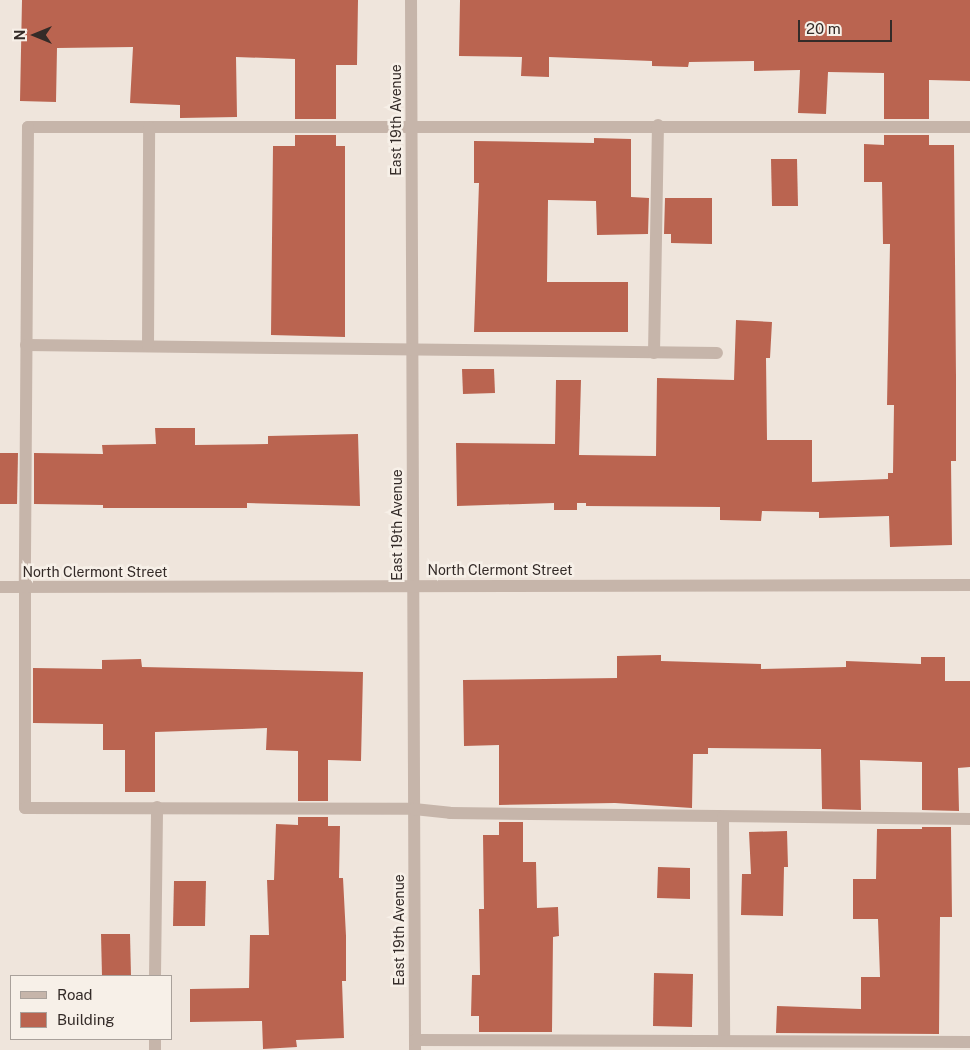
<!DOCTYPE html>
<style>
body{margin:0}
#map{position:relative;width:970px;height:1050px;overflow:hidden;background:#efe5dc;font-family:"Public Sans",sans-serif}
div>[style]{position:absolute}
[style*='--x']{left:calc(var(--x)*1px);top:calc(var(--y)*1px);width:calc(var(--w)*1px);rotate:calc(var(--a)*1deg)}
.building>*{inset:0;background:#ba6450}
.minor>*{height:12px;margin:-6px;padding:0 6px;transform-origin:6px;border-radius:6px;background:#c6b5aa}
span{translate:-50% -50%;white-space:nowrap;text-align:center;line-height:1.15;-webkit-text-stroke:5px #f7f0e8;paint-order:stroke}
.street-label{font-size:14px;color:#342b28}
.legend{position:absolute;left:10px;top:975px;width:162px;height:65px;box-sizing:border-box;background:#f7f0e8;border:1px solid #a9a19b;margin:0;padding:6px 9px;list-style:none;font-size:15px;color:#342b28}
.legend li{display:flex;align-items:center;gap:10px;height:25px}
.legend b{width:25px;border:1px solid #a9a19b}
.north{position:absolute;left:10px;top:10px;width:50px;height:50px;-webkit-text-stroke:4px #f7f0e8;paint-order:stroke;rotate:270deg;font-size:14px;font-weight:700;line-height:20px;text-align:center;color:#342b28}
.north::after{content:'';display:block;margin:auto;width:18px;height:22px;background:#342b28;clip-path:polygon(50% 0,100% 100%,50% 72%,0 100%)}
.scale{position:absolute;left:798px;top:20px;width:94px;height:22px;box-sizing:border-box;border:2px solid #342b28;border-top:0;padding-left:6px;font-size:15px;line-height:18px;white-space:nowrap;color:#342b28;-webkit-text-stroke:4px #f7f0e8;paint-order:stroke}
</style>
<div id="map">
<div class="building">
<div style="clip-path:polygon(22px 0,358px 0,357px 65px,336px 65px,336px 119px,295px 119px,295px 59px,236px 57px,237px 117px,180px 118px,180px 105px,130px 103px,133px 47px,57px 48px,56px 102px,20px 101px)"></div>
<div style="clip-path:polygon(460px 0,970px 0,970px 81px,929px 80px,929px 119px,884px 119px,884px 73px,828px 72px,826px 114px,798px 113px,800px 70px,754px 71px,754px 61px,689px 62px,688px 67px,652px 66px,652px 61px,549px 57px,549px 77px,521px 76px,522px 57px,459px 56px)"></div>
<div style="clip-path:polygon(295px 135px,336px 135px,336px 146px,345px 146px,345px 337px,271px 335px,273px 146px,295px 146px)"></div>
<div style="clip-path:polygon(884px 135px,929px 135px,929px 145px,954px 145px,956px 376px,956px 461px,951px 461px,952px 545px,890px 547px,889px 516px,819px 518px,819px 512px,762px 511px,761px 521px,720px 520px,720px 507px,586px 506px,586px 503px,577px 503px,577px 510px,554px 510px,554px 503px,457px 506px,456px 443px,555px 444px,556px 380px,581px 380px,579px 455px,656px 456px,657px 378px,734px 380px,736px 320px,772px 322px,770px 358px,766px 358px,767px 440px,812px 440px,812px 482px,888px 479px,888px 473px,893px 473px,894px 405px,887px 405px,890px 244px,883px 244px,882px 182px,864px 182px,864px 144px,884px 145px)"></div>
<div style="clip-path:polygon(594px 138px,631px 139px,631px 197px,649px 198px,648px 234px,597px 235px,596px 201px,548px 200px,547px 282px,628px 282px,628px 332px,474px 332px,479px 183px,474px 183px,474px 141px,594px 143px)"></div>
<div style="clip-path:polygon(771px 159px,797px 159px,798px 206px,772px 206px)"></div>
<div style="clip-path:polygon(665px 198px,712px 198px,712px 244px,671px 243px,671px 234px,664px 234px)"></div>
<div style="clip-path:polygon(462px 369px,494px 369px,495px 393px,463px 394px)"></div>
<div style="clip-path:polygon(155px 428px,195px 428px,195px 445px,268px 444px,268px 436px,358px 434px,360px 506px,247px 503px,247px 508px,103px 508px,103px 505px,34px 504px,34px 453px,103px 454px,102px 445px,156px 444px)"></div>
<div style="clip-path:polygon(0 453px,18px 453px,17px 504px,0 504px)"></div>
<div style="clip-path:polygon(661px 655px,661px 661px,761px 664px,761px 669px,846px 667px,846px 661px,921px 664px,921px 657px,945px 657px,945px 681px,970px 681px,970px 767px,958px 768px,959px 811px,922px 810px,922px 762px,860px 760px,861px 810px,822px 809px,821px 749px,708px 748px,708px 754px,693px 754px,692px 808px,615px 803px,499px 805px,499px 745px,464px 746px,463px 680px,617px 678px,617px 656px)"></div>
<div style="clip-path:polygon(141px 659px,142px 667px,363px 672px,361px 761px,328px 760px,328px 801px,298px 801px,298px 751px,266px 750px,267px 728px,155px 732px,155px 792px,125px 792px,125px 750px,103px 750px,103px 724px,33px 723px,33px 668px,102px 669px,102px 660px)"></div>
<div style="clip-path:polygon(298px 817px,328px 817px,328px 826px,340px 826px,339px 878px,343px 878px,346px 936px,346px 981px,342px 981px,344px 1038px,296px 1040px,297px 1047px,263px 1049px,262px 1021px,190px 1022px,190px 989px,249px 988px,250px 935px,269px 935px,267px 880px,274px 880px,276px 824px,298px 825px)"></div>
<div style="clip-path:polygon(499px 822px,523px 822px,523px 862px,536px 862px,537px 908px,558px 907px,559px 936px,553px 937px,552px 1032px,479px 1032px,479px 1016px,471px 1016px,472px 975px,480px 975px,479px 909px,484px 909px,483px 835px,499px 835px)"></div>
<div style="clip-path:polygon(922px 827px,951px 827px,952px 917px,940px 917px,939px 1034px,776px 1033px,777px 1006px,861px 1009px,861px 977px,880px 977px,878px 919px,853px 919px,853px 879px,876px 879px,877px 829px,922px 829px)"></div>
<div style="clip-path:polygon(787px 831px,788px 867px,784px 867px,783px 916px,741px 915px,742px 874px,751px 874px,749px 832px)"></div>
<div style="clip-path:polygon(658px 867px,690px 868px,690px 899px,657px 898px)"></div>
<div style="clip-path:polygon(174px 881px,206px 881px,205px 926px,173px 926px)"></div>
<div style="clip-path:polygon(101px 934px,130px 934px,131px 976px,102px 976px)"></div>
<div style="clip-path:polygon(654px 973px,693px 974px,692px 1027px,653px 1026px)"></div>
</div>
<div class="minor">
<div style="--x:411;--y:0;--w:1050;--a:89.78"></div>
<div style="--x:970;--y:127;--w:942;--a:180"></div>
<div style="--x:28;--y:127;--w:460;--a:90.4"></div>
<div style="--x:25;--y:587;--w:221;--a:90"></div>
<div style="--x:25;--y:808;--w:389;--a:0.1"></div>
<div style="--x:414;--y:809;--w:36;--a:6"></div>
<div style="--x:450;--y:813;--w:520;--a:0.66"></div>
<div style="--x:26;--y:345;--w:691;--a:0.66"></div>
<div style="--x:148;--y:346;--w:219;--a:-89.7"></div>
<div style="--x:654;--y:353;--w:228;--a:-89"></div>
<div style="--x:0;--y:587;--w:970;--a:-0.12"></div>
<div style="--x:723;--y:817;--w:224;--a:89.7"></div>
<div style="--x:155;--y:976;--w:169;--a:-89.3"></div>
<div style="--x:415;--y:1040;--w:555;--a:0.21"></div>
<div style="--x:155;--y:1050;--w:11;--a:-90"></div>
</div>
<div class="street-label">
<span style="left:396px;top:120px;rotate:-90deg">East 19th Avenue</span>
<span style="left:397px;top:525px;rotate:-90deg">East 19th Avenue</span>
<span style="left:500px;top:570px">North Clermont Street</span>
<span style="left:95px;top:572px">North Clermont Street</span>
<span style="left:399px;top:930px;rotate:-90deg">East 19th Avenue</span>
</div>
<ul class="legend">
<li><b style="height:6px;background:#c6b5aa"></b>Road</li>
<li><b style="height:14px;background:#ba6450"></b>Building</li>
</ul>
<div class="north">N</div>
<div class="scale">20 m</div>
</div>
